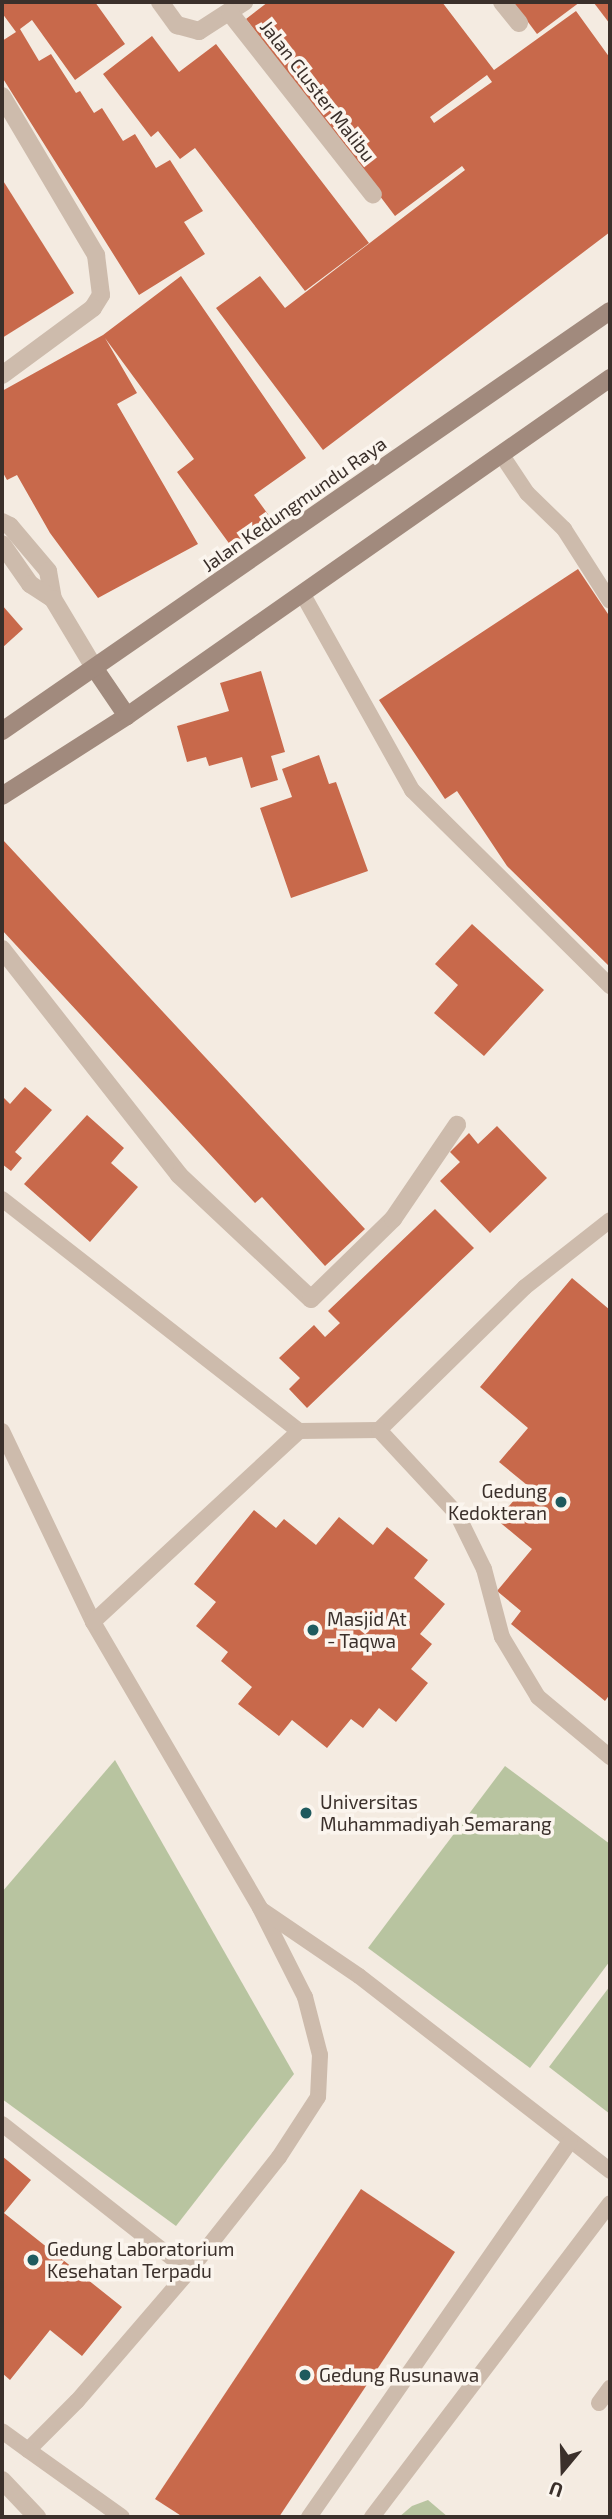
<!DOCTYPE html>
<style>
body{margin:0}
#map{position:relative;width:612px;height:2519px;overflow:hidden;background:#f4ebe1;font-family:"Exo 2",sans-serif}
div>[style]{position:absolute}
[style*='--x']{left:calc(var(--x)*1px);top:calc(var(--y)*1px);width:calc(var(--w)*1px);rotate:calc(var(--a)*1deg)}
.green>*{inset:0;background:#b8c4a0}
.building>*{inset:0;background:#c8694b}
.lane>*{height:16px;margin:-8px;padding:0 8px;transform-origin:8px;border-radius:8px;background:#cdbbac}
.street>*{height:18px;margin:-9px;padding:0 9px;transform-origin:9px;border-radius:9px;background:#cdbbac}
.secondary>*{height:18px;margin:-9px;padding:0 9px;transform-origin:9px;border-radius:9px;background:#a18a7d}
.dots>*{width:19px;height:19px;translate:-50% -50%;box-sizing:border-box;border:4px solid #fbf5ee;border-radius:50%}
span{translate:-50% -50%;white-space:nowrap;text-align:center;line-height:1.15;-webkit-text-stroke:7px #fbf5ee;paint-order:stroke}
.street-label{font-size:19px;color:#3b302b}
.poi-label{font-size:19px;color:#3b302b}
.right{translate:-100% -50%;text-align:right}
.left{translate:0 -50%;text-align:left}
.frame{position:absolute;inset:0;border:4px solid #3b302b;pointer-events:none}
.north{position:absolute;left:528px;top:2435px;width:70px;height:70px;-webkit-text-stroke:5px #fbf5ee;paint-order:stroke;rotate:199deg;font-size:19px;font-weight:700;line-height:28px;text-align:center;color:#3b302b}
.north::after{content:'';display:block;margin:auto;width:24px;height:32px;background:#3b302b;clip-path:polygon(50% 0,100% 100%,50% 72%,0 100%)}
</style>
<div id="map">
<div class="green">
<div style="clip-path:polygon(115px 1760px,294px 2074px,176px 2226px,2px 2099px,2px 1892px)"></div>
<div style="clip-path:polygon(505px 1766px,610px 1844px,610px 1961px,530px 2068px,368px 1948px)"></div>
<div style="clip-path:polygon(610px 1986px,610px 2114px,549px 2067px)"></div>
<div style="clip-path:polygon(428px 2500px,448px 2517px,399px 2517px,412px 2506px)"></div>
</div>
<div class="building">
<div style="clip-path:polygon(2px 2px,95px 2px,125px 44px,75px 80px,32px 20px,20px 29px,39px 61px,51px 54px,76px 93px,80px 91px,94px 113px,102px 108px,123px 141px,135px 134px,156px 168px,170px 160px,203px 211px,184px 222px,205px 254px,139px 295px,2px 77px,2px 41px,16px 32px,2px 13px)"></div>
<div style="clip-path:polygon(evenodd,268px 2px,442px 2px,494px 70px,576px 11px,610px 58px,610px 232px,323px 450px,216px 308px,260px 276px,285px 308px,465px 170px,462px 166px,395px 216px,246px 19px,268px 2px,487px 75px,492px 82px,434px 123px,430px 117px,487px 75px)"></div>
<div style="clip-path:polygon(513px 2px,580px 2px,537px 34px)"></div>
<div style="clip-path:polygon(596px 2px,610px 2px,610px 24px,594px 3px)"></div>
<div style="clip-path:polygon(152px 36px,179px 72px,216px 44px,369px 243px,305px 291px,195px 148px,180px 159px,158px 131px,151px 137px,103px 74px)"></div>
<div style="clip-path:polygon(2px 179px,74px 293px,2px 338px)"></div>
<div style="clip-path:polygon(181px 276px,306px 458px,254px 495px,270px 517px,231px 546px,177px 472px,194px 459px,105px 338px,137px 393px,117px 404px,198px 544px,98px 598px,50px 533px,17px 475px,7px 480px,2px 471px,2px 391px,103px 335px)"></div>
<div style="clip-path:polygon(578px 569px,610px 617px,610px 967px,507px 866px,457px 791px,445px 799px,379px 700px)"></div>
<div style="clip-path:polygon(2px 605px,23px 629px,2px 648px)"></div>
<div style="clip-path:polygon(261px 671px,285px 752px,271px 756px,278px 780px,251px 788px,242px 757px,209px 766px,206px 757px,187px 762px,177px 726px,229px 711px,220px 683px)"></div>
<div style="clip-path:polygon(319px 755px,329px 784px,336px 782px,368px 871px,291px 898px,260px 808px,292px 797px,282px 769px)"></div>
<div style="clip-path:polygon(3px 840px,365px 1229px,325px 1266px,262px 1197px,255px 1203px,2px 930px)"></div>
<div style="clip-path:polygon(472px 924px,544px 990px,484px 1056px,434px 1013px,458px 985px,435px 964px)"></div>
<div style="clip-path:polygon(25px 1087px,52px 1110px,15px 1152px,22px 1158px,11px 1171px,2px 1164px,2px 1096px,10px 1104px)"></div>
<div style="clip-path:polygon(87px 1115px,124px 1148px,111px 1163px,138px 1187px,90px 1242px,24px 1184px)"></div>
<div style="clip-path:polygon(497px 1126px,547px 1178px,490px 1233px,440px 1181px,460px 1162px,450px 1152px,469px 1133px,478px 1144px)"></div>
<div style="clip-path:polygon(435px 1209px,474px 1248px,307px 1408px,289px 1389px,300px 1378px,279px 1358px,314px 1325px,325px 1337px,340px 1323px,328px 1311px)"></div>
<div style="clip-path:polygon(572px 1278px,610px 1310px,610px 1694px,605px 1701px,511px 1624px,521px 1611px,497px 1591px,532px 1549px,497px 1520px,527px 1485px,499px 1462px,528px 1428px,480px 1387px)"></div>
<div style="clip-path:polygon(254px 1510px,276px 1528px,284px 1519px,316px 1545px,339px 1517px,373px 1545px,387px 1527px,428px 1560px,414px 1578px,445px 1604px,420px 1634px,432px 1644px,411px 1669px,428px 1683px,396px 1722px,379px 1708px,363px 1728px,351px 1719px,327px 1748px,292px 1720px,279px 1736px,238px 1704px,252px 1687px,221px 1661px,228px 1652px,196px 1626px,216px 1602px,194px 1584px)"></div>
<div style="clip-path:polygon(2px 2156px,31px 2180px,4px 2213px,122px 2307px,82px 2356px,50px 2330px,10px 2380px,2px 2373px)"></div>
<div style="clip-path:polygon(361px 2189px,455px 2252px,279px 2517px,183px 2517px,155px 2499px)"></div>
</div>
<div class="lane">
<div style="--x:501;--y:454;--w:47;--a:56.3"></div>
<div style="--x:527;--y:493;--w:52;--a:44.2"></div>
<div style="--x:564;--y:529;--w:85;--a:57.4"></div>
<div style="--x:302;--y:593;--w:226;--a:60.8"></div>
<div style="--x:412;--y:790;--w:279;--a:44.7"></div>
<div style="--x:2;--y:1199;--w:377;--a:38"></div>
<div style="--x:299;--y:1431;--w:80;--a:-0.7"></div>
<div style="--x:379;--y:1430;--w:204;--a:-44.4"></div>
<div style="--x:525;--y:1287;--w:108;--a:-38.2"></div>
<div style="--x:379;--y:1430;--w:115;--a:47.1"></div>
<div style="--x:457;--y:1514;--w:61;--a:63.9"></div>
<div style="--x:484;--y:1569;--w:70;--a:75.2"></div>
<div style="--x:502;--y:1637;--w:70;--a:59"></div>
<div style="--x:538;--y:1697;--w:94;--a:39.8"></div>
<div style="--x:2;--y:1431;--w:212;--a:64.5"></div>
<div style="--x:93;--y:1622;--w:331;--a:59.7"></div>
<div style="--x:260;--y:1908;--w:100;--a:63.2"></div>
<div style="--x:305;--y:1997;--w:60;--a:75.5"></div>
<div style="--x:320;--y:2055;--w:42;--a:92.7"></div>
<div style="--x:318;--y:2097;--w:72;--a:123"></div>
<div style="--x:279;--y:2157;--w:145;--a:128.3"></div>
<div style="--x:189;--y:2271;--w:172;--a:130.7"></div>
<div style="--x:77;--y:2401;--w:69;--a:135"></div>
<div style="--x:28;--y:2450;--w:32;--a:-144"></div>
<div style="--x:93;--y:1622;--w:281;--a:-42.8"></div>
<div style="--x:262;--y:1910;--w:117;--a:34.2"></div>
<div style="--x:359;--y:1976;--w:318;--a:37.8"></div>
<div style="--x:2;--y:2124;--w:238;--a:38.2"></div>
<div style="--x:599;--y:2403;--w:19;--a:-54"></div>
<div style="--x:28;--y:2450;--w:115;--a:35.5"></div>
<div style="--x:309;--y:2517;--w:457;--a:-55.2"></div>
<div style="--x:372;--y:2517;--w:394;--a:-52.8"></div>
</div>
<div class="street">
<div style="--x:160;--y:2;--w:29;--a:54"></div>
<div style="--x:177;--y:25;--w:23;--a:15"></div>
<div style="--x:199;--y:31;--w:54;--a:-32.8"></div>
<div style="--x:502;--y:2;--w:27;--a:51"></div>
<div style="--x:230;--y:13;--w:231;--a:51.8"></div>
<div style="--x:2;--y:96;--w:185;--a:59.4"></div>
<div style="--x:96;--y:255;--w:40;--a:82.9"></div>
<div style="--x:101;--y:295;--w:15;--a:122"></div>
<div style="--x:93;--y:308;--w:113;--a:143.6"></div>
<div style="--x:2;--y:522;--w:9;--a:27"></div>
<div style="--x:10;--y:526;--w:59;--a:49.8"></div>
<div style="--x:48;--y:571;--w:28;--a:80"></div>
<div style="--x:2;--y:544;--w:49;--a:55"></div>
<div style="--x:30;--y:584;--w:27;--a:33"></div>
<div style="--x:53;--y:599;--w:82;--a:59"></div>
<div style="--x:2;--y:949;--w:287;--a:51.9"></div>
<div style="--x:179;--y:1175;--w:181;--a:43.2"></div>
<div style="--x:311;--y:1299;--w:115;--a:-44.3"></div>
<div style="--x:393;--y:1219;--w:114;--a:-55.8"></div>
<div style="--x:2;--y:2480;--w:51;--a:46.6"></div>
</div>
<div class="secondary">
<div style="--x:95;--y:669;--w:57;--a:55.8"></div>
<div style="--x:2;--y:731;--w:739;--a:-34.64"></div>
<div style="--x:2;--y:796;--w:148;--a:-32.6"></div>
<div style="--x:127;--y:716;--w:590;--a:-34.98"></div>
</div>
<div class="dots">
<div style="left:561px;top:1502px;background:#1f5a5e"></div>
<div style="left:313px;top:1630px;background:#1f5a5e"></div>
<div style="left:306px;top:1813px;background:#1f5a5e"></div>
<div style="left:33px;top:2260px;background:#1f5a5e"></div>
<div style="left:305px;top:2375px;background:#1f5a5e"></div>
</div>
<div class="street-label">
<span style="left:318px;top:91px;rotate:52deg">Jalan Cluster Malibu</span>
<span style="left:294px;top:504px;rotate:-35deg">Jalan Kedungmundu Raya</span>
</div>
<div class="poi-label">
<span class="right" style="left:547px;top:1502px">Gedung<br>Kedokteran</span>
<span class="left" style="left:327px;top:1630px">Masjid At<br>- Taqwa</span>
<span class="left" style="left:320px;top:1813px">Universitas<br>Muhammadiyah Semarang</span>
<span class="left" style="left:47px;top:2260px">Gedung Laboratorium<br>Kesehatan Terpadu</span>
<span class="left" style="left:319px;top:2375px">Gedung Rusunawa</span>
</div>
<div class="frame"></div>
<div class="north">U</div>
</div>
